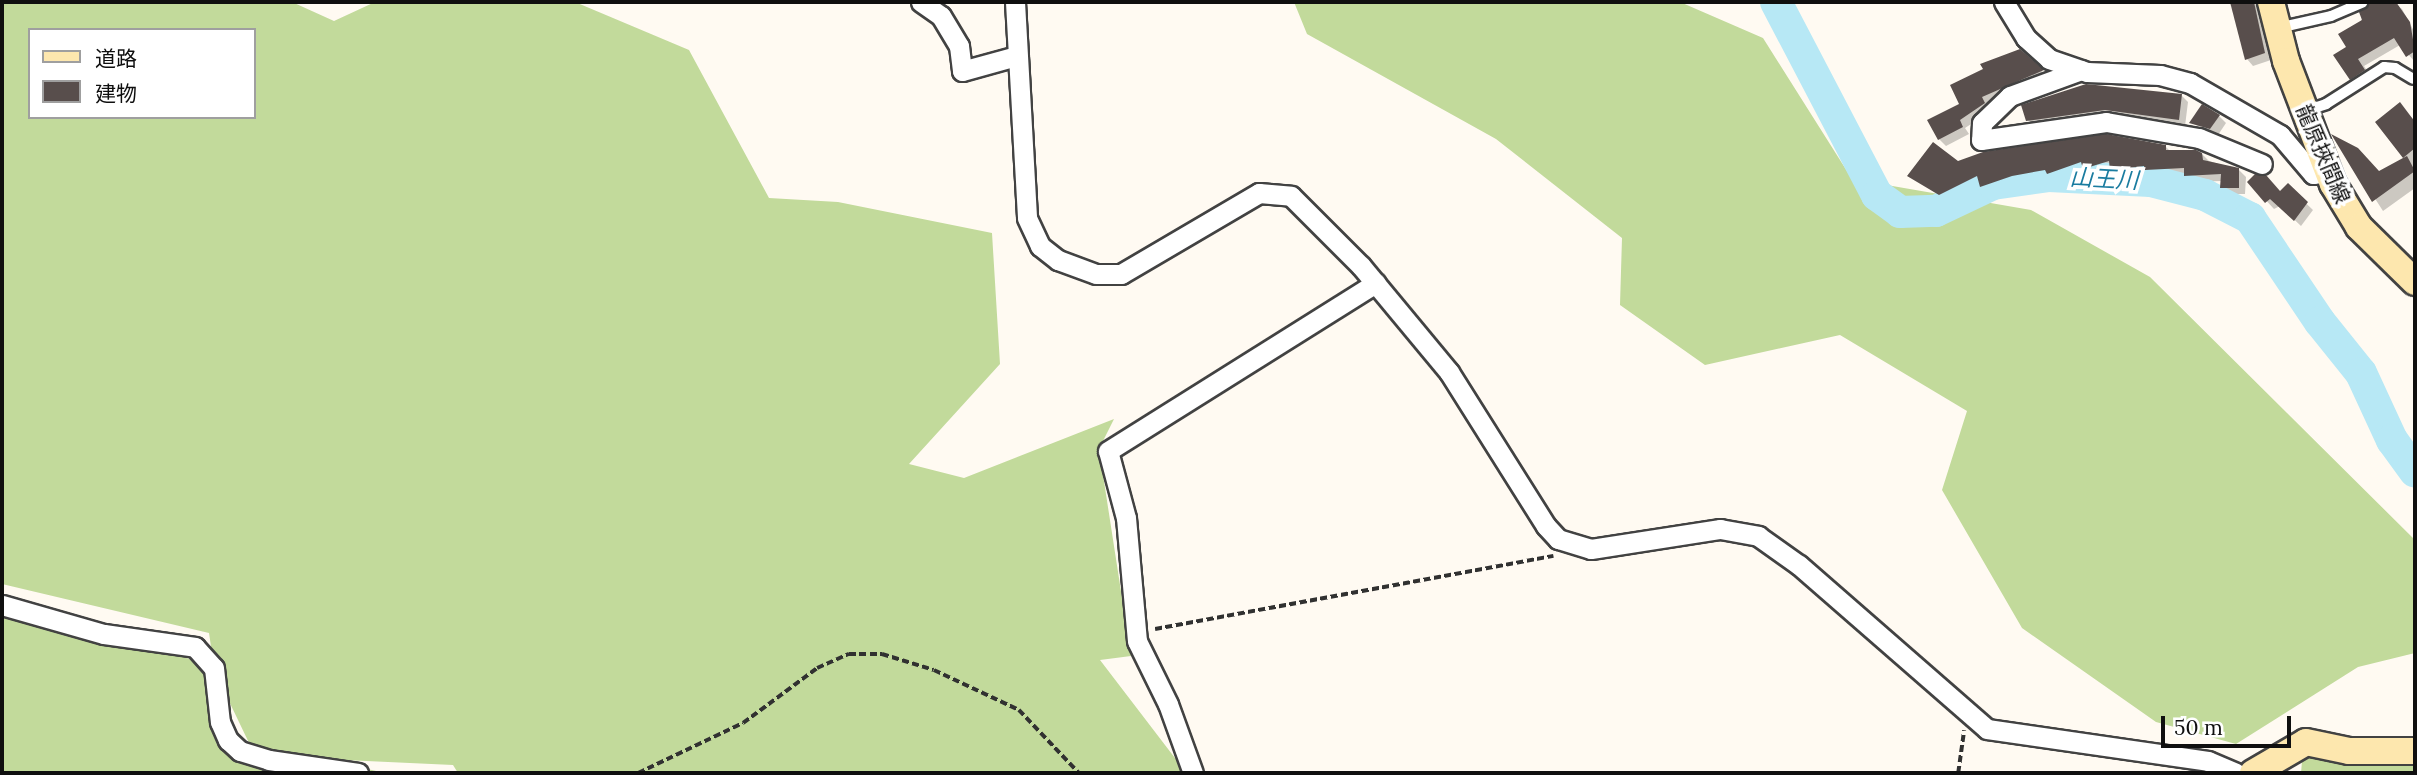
<!DOCTYPE html>
<meta charset="utf-8">
<style>
body{margin:0}
#map{position:relative;width:2417px;height:775px;overflow:hidden;background:#fffaf2;font-family:Lora,"Noto Sans JP",serif}
div>[style]{position:absolute}
[style*='--x']{left:calc(var(--x)*1px);top:calc(var(--y)*1px);width:calc(var(--w)*1px);rotate:calc(var(--a)*1deg)}
.forest>*{inset:0;background:#c2da9b}
.shadow>*{inset:0;background:#0003}
.river>*{height:32px;margin:-16px;padding:0 16px;transform-origin:16px;border-radius:16px;background:#b7e8f5}
.building>*{inset:0;background:#584e4c}
.path>*{height:3.5px;margin-top:-1.75px;transform-origin:0;background:repeating-linear-gradient(90deg,#313131 0 7px,transparent 0 10.5px)}
.roads{filter:drop-shadow(2px 0 #424242) drop-shadow(-2px 0 #424242) drop-shadow(0 2px #424242) drop-shadow(0 -2px #424242)}
.service>*{height:10px;margin:-5px;padding:0 5px;transform-origin:5px;border-radius:5px;background:#fff}
.minor>*{height:19px;margin:-9.5px;padding:0 9.5px;transform-origin:9.5px;border-radius:9.5px;background:#fff}
.secondary>*{height:26px;margin:-13px;padding:0 13px;transform-origin:13px;border-radius:13px;background:#fde7ae}
span{translate:-50% -50%;white-space:nowrap;text-align:center;line-height:1.15;-webkit-text-stroke:7px #fff;paint-order:stroke}
.street-label{font-size:21px;color:#0f0f0f}
.water-label{font-size:23px;color:#1a7ca0;font-style:italic}
.frame{position:absolute;inset:0;border:4px solid #0f0f0f;pointer-events:none}
.legend{position:absolute;left:28px;top:28px;width:228px;height:91px;box-sizing:border-box;background:#fff;border:2px solid #9f9f9f;margin:0;padding:9px 12px;list-style:none;font-size:21px;color:#0f0f0f}
.legend li{display:flex;align-items:center;gap:14px;height:35px}
.legend b{width:35px;border:2px solid #9f9f9f}
.scale{position:absolute;left:2161px;top:716px;width:130px;height:32px;box-sizing:border-box;border:4px solid #0f0f0f;border-top:0;padding-left:9px;font-size:21px;line-height:24px;white-space:nowrap;color:#0f0f0f;-webkit-text-stroke:5px #fff;paint-order:stroke}
</style>
<div id="map">
<div class="forest">
<div style="clip-path:polygon(evenodd,2px 2px,292px 2px,334px 21px,375px 2px,575px 2px,689px 50px,769px 198px,838px 202px,992px 233px,1000px 364px,909px 464px,964px 478px,1114px 419px,1099px 449px,1131px 656px,1100px 660px,1178px 762px,1181px 773px,458px 773px,453px 765px,323px 759px,385px 773px,2px 773px,2px 597px,214px 667px,209px 633px,2px 584px,2px 2px,30px 30px,254px 30px,254px 117px,30px 117px,30px 30px,2px 2px,215px 672px,250px 745px,228px 740px,215px 672px)"></div>
<div style="clip-path:polygon(1294px 2px,1680px 2px,1763px 38px,1852px 179px,2031px 210px,2150px 277px,2415px 540px,2415px 653px,2358px 667px,2236px 744px,2156px 722px,2022px 628px,1942px 490px,1967px 411px,1840px 335px,1705px 365px,1620px 305px,1622px 238px,1496px 139px,1307px 34px)"></div>
<div style="clip-path:polygon(2303px 750px,2415px 755px,2415px 773px,2301px 773px)"></div>
</div>
<div class="shadow">
<div style="clip-path:polygon(2232px 2px,2258px 2px,2271px 60px,2253px 66px,2247px 59px)"></div>
<div style="clip-path:polygon(2370px 2px,2388px 2px,2390px 7px,2395px 3px,2402px 9px,2415px 33px,2415px 62px,2400px 45px,2364px 66px,2371px 77px,2358px 86px,2351px 79px,2348px 48px)"></div>
<div style="clip-path:polygon(2020px 51px,2049px 78px,1991px 111px,1965px 128px,1969px 134px,1946px 146px,1939px 139px,1962px 105px)"></div>
<div style="clip-path:polygon(2181px 95px,2188px 102px,2185px 126px,2035px 127px,2028px 120px)"></div>
<div style="clip-path:polygon(2400px 105px,2415px 121px,2415px 188px,2383px 211px,2336px 138px,2379px 173px,2405px 158px,2377px 122px)"></div>
<div style="clip-path:polygon(2219px 116px,2226px 123px,2218px 135px,2194px 124px)"></div>
<div style="clip-path:polygon(2165px 146px,2171px 152px,2202px 154px,2209px 161px,2239px 170px,2246px 177px,2245px 194px,2229px 194px,2222px 181px,2192px 182px,2185px 175px,2150px 173px,2118px 177px,2110px 169px,2020px 182px,1989px 193px,1981px 184px,1947px 201px,1910px 175px,1957px 163px)"></div>
<div style="clip-path:polygon(2249px 182px,2281px 193px,2288px 186px,2313px 210px,2301px 226px,2280px 206px,2274px 209px)"></div>
</div>
<div class="river">
<div style="--x:1776;--y:2;--w:218;--a:62.4"></div>
<div style="--x:1877;--y:195;--w:29;--a:36"></div>
<div style="--x:1900;--y:212;--w:36;--a:-2"></div>
<div style="--x:1936;--y:211;--w:63;--a:-25.3"></div>
<div style="--x:1993;--y:184;--w:57;--a:-8.1"></div>
<div style="--x:2049;--y:176;--w:102;--a:2.8"></div>
<div style="--x:2151;--y:181;--w:56;--a:14.5"></div>
<div style="--x:2205;--y:195;--w:51;--a:27.1"></div>
<div style="--x:2250;--y:218;--w:125;--a:56.1"></div>
<div style="--x:2320;--y:322;--w:65;--a:51.2"></div>
<div style="--x:2361;--y:373;--w:74;--a:65.2"></div>
<div style="--x:2392;--y:440;--w:39;--a:54"></div>
</div>
<div class="building">
<div style="clip-path:polygon(2230px 2px,2254px 2px,2265px 53px,2245px 60px)"></div>
<div style="clip-path:polygon(2369px 2px,2396px 2px,2410px 22px,2415px 51px,2406px 57px,2394px 38px,2358px 59px,2365px 70px,2350px 80px,2333px 55px,2346px 47px,2338px 34px,2362px 20px,2359px 12px)"></div>
<div style="clip-path:polygon(2020px 49px,2044px 70px,1982px 97px,1985px 103px,1960px 120px,1963px 127px,1938px 140px,1927px 120px,1959px 104px,1950px 85px,1983px 69px,1980px 64px)"></div>
<div style="clip-path:polygon(2086px 84px,2182px 94px,2179px 120px,2105px 110px,2026px 121px,2021px 105px)"></div>
<div style="clip-path:polygon(2400px 102px,2415px 122px,2415px 148px,2403px 158px,2407px 156px,2415px 171px,2372px 202px,2331px 134px,2358px 148px,2379px 171px,2403px 158px,2375px 122px)"></div>
<div style="clip-path:polygon(2202px 104px,2220px 115px,2210px 129px,2189px 123px)"></div>
<div style="clip-path:polygon(2106px 134px,2166px 145px,2166px 150px,2196px 150px,2202px 153px,2203px 160px,2239px 168px,2239px 188px,2220px 188px,2221px 174px,2184px 176px,2184px 168px,2145px 170px,2144px 166px,2110px 171px,2109px 161px,2083px 169px,2081px 162px,2047px 174px,2045px 170px,2012px 176px,1980px 187px,1977px 176px,1939px 195px,1907px 176px,1933px 142px,1958px 161px,1983px 152px)"></div>
<div style="clip-path:polygon(2255px 174px,2266px 175px,2280px 191px,2288px 183px,2308px 202px,2294px 221px,2270px 199px,2265px 203px,2247px 182px)"></div>
</div>
<div class="path">
<div style="--x:1155;--y:629;--w:405;--a:-10.4"></div>
<div style="--x:638;--y:773;--w:116;--a:-25.5"></div>
<div style="--x:743;--y:723;--w:92;--a:-36.6"></div>
<div style="--x:817;--y:668;--w:35;--a:-24"></div>
<div style="--x:849;--y:654;--w:33;--a:0"></div>
<div style="--x:882;--y:654;--w:54;--a:17.1"></div>
<div style="--x:934;--y:670;--w:94;--a:25.2"></div>
<div style="--x:1019;--y:710;--w:87;--a:46.4"></div>
<div style="--x:1958;--y:773;--w:43;--a:-82.1"></div>
</div>
<div class="roads">
<div class="service">
<div style="--x:2278;--y:28;--w:54;--a:-12.8"></div>
<div style="--x:2331;--y:16;--w:34;--a:-23"></div>
<div style="--x:2308;--y:110;--w:19;--a:-18"></div>
<div style="--x:2326;--y:104;--w:69;--a:-32.5"></div>
<div style="--x:2384;--y:67;--w:11;--a:5"></div>
<div style="--x:2395;--y:68;--w:21;--a:31"></div>
</div>
<div class="minor">
<div style="--x:921;--y:2;--w:24;--a:35"></div>
<div style="--x:941;--y:16;--w:35;--a:59"></div>
<div style="--x:959;--y:46;--w:25;--a:83"></div>
<div style="--x:962;--y:71;--w:56;--a:-15.5"></div>
<div style="--x:1015;--y:2;--w:216;--a:86.8"></div>
<div style="--x:1027;--y:218;--w:31;--a:65"></div>
<div style="--x:1040;--y:246;--w:23;--a:38"></div>
<div style="--x:1058;--y:260;--w:40;--a:20.2"></div>
<div style="--x:1096;--y:274;--w:25;--a:0"></div>
<div style="--x:1121;--y:274;--w:160;--a:-30.4"></div>
<div style="--x:1259;--y:193;--w:32;--a:5"></div>
<div style="--x:1291;--y:196;--w:99;--a:45"></div>
<div style="--x:1361;--y:266;--w:138;--a:50.3"></div>
<div style="--x:1449;--y:372;--w:182;--a:57.8"></div>
<div style="--x:1546;--y:526;--w:18;--a:47"></div>
<div style="--x:1558;--y:539;--w:34;--a:17"></div>
<div style="--x:1591;--y:549;--w:131;--a:-8.8"></div>
<div style="--x:1720;--y:529;--w:39;--a:10"></div>
<div style="--x:1758;--y:536;--w:50;--a:35.3"></div>
<div style="--x:1799;--y:565;--w:249;--a:41.1"></div>
<div style="--x:1987;--y:729;--w:223;--a:8.2"></div>
<div style="--x:2208;--y:761;--w:30;--a:23"></div>
<div style="--x:2004;--y:2;--w:42;--a:58.6"></div>
<div style="--x:2026;--y:38;--w:31;--a:42"></div>
<div style="--x:2049;--y:59;--w:40;--a:18.9"></div>
<div style="--x:2087;--y:72;--w:73;--a:2.4"></div>
<div style="--x:2160;--y:75;--w:31;--a:15"></div>
<div style="--x:2190;--y:83;--w:104;--a:30"></div>
<div style="--x:2280;--y:135;--w:51;--a:49.8"></div>
<div style="--x:2313;--y:174;--w:14;--a:-8"></div>
<div style="--x:2081;--y:70;--w:76;--a:159.9"></div>
<div style="--x:2010;--y:96;--w:39;--a:136"></div>
<div style="--x:1982;--y:123;--w:17;--a:93"></div>
<div style="--x:1981;--y:140;--w:126;--a:-8.2"></div>
<div style="--x:2106;--y:122;--w:94;--a:9.8"></div>
<div style="--x:2199;--y:138;--w:68;--a:22.4"></div>
<div style="--x:2;--y:605;--w:106;--a:15.9"></div>
<div style="--x:104;--y:634;--w:92;--a:8.1"></div>
<div style="--x:195;--y:647;--w:28;--a:48"></div>
<div style="--x:214;--y:668;--w:54;--a:83.7"></div>
<div style="--x:220;--y:722;--w:20;--a:66"></div>
<div style="--x:228;--y:740;--w:16;--a:43"></div>
<div style="--x:240;--y:751;--w:30;--a:17"></div>
<div style="--x:269;--y:760;--w:90;--a:8.3"></div>
<div style="--x:1193;--y:773;--w:73;--a:-109.9"></div>
<div style="--x:1168;--y:704;--w:70;--a:-116.2"></div>
<div style="--x:1137;--y:641;--w:123;--a:-95.1"></div>
<div style="--x:1126;--y:518;--w:69;--a:-105"></div>
<div style="--x:1108;--y:451;--w:316;--a:-32.1"></div>
</div>
<div class="secondary">
<div style="--x:2271;--y:2;--w:61;--a:75.7"></div>
<div style="--x:2286;--y:61;--w:132;--a:69.1"></div>
<div style="--x:2333;--y:184;--w:50;--a:58.8"></div>
<div style="--x:2359;--y:227;--w:78;--a:44.5"></div>
<div style="--x:2253;--y:773;--w:61;--a:-30.3"></div>
<div style="--x:2306;--y:742;--w:44;--a:11.8"></div>
<div style="--x:2349;--y:751;--w:66;--a:0"></div>
</div>
</div>
<div class="street-label">
<span style="left:2323px;top:154px;rotate:67deg">龍原挾間線</span>
</div>
<div class="water-label">
<span style="left:2104px;top:179px;rotate:3deg">山王川</span>
</div>
<div class="frame"></div>
<ul class="legend">
<li><b style="height:9px;background:#fde7ae"></b>道路</li>
<li><b style="height:19px;background:#584e4c"></b>建物</li>
</ul>
<div class="scale">50 m</div>
</div>
